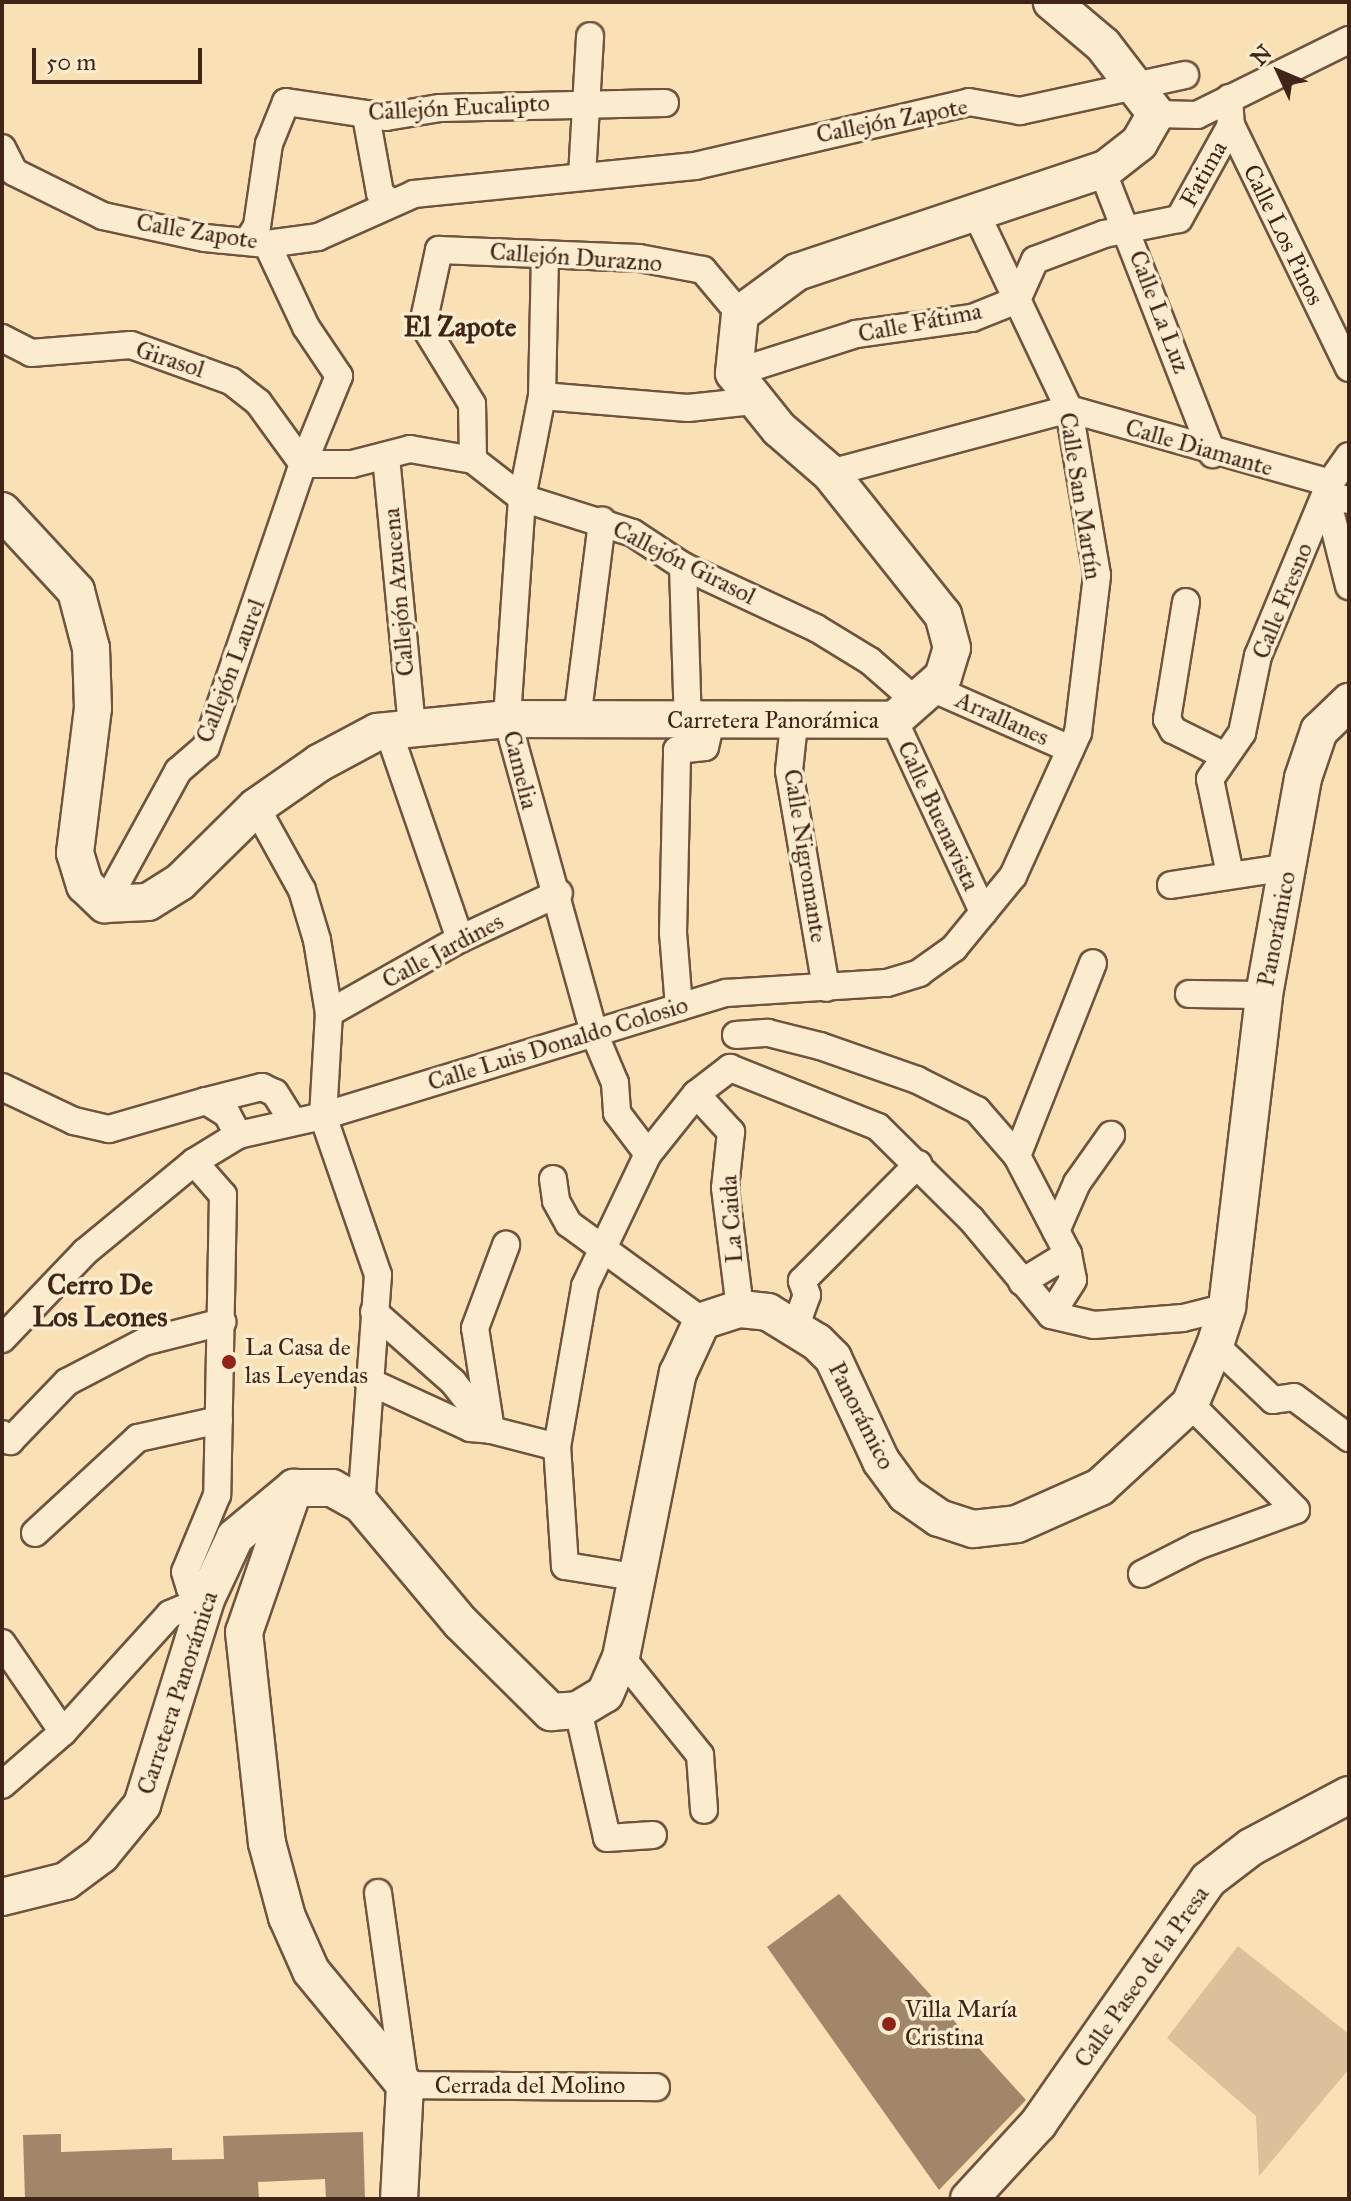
<!DOCTYPE html>
<meta charset="utf-8">
<style>
body{margin:0}
#map{position:relative;width:1351px;height:2201px;overflow:hidden;background:#f9e1b5;font-family:"IM FELL Great Primer",serif}
div>[style]{position:absolute}
[style*='--x']{left:calc(var(--x)*1px);top:calc(var(--y)*1px);width:calc(var(--w)*1px);rotate:calc(var(--a)*1deg)}
.green>*{inset:0;background:#dac19a}
.building>*{inset:0;background:#a1866a}
.roads{filter:drop-shadow(2px 0 #6f533f) drop-shadow(-2px 0 #6f533f) drop-shadow(0 2px #6f533f) drop-shadow(0 -2px #6f533f)}
.street>*{height:26px;margin:-13px;padding:0 13px;transform-origin:13px;border-radius:13px;background:#fbeccf}
.secondary>*{height:36px;margin:-18px;padding:0 18px;transform-origin:18px;border-radius:18px;background:#fbeccf}
.dots>*{width:22px;height:22px;translate:-50% -50%;box-sizing:border-box;border:4px solid #fbeccf;border-radius:50%}
span{translate:-50% -50%;white-space:nowrap;text-align:center;line-height:1.15;-webkit-text-stroke:7px #fbeccf;paint-order:stroke}
.street-label{font-size:24px;color:#412418}
.poi-label{font-size:24px;color:#412418}
.left{translate:0 -50%;text-align:left}
.quarter-label{font-size:28px;color:#412418;font-weight:700}
.frame{position:absolute;inset:0;border:4px solid #412418;pointer-events:none}
.north{position:absolute;left:1239px;top:32px;width:80px;height:80px;-webkit-text-stroke:6px #fbeccf;paint-order:stroke;rotate:314deg;font-size:22px;font-weight:700;line-height:32px;text-align:center;color:#412418}
.north::after{content:'';display:block;margin:auto;width:28px;height:36px;background:#412418;clip-path:polygon(50% 0,100% 100%,50% 72%,0 100%)}
.scale{position:absolute;left:32px;top:48px;width:170px;height:36px;box-sizing:border-box;border:4px solid #412418;border-top:0;padding-left:10px;font-size:24px;line-height:28px;white-space:nowrap;color:#412418;-webkit-text-stroke:6px #fbeccf;paint-order:stroke}
</style>
<div id="map">
<div class="green">
<div style="clip-path:polygon(1238px 1946px,1349px 2034px,1349px 2069px,1259px 2176px,1256px 2116px,1167px 2038px)"></div>
</div>
<div class="building">
<div style="clip-path:polygon(839px 1894px,1026px 2100px,939px 2190px,767px 1947px)"></div>
<div style="clip-path:polygon(363px 2132px,365px 2199px,326px 2199px,325px 2179px,258px 2182px,259px 2199px,25px 2199px,23px 2135px,61px 2134px,61px 2152px,172px 2148px,172px 2160px,224px 2159px,223px 2136px)"></div>
</div>
<div class="roads">
<div class="street">
<div style="--x:1229;--y:98;--w:27;--a:86"></div>
<div style="--x:1231;--y:125;--w:270;--a:64.1"></div>
<div style="--x:1156;--y:114;--w:41;--a:1.4"></div>
<div style="--x:1197;--y:115;--w:169;--a:-26.3"></div>
<div style="--x:366;--y:116;--w:78;--a:79.7"></div>
<div style="--x:380;--y:193;--w:15;--a:42"></div>
<div style="--x:2;--y:148;--w:27;--a:63"></div>
<div style="--x:14;--y:172;--w:99;--a:26.3"></div>
<div style="--x:103;--y:216;--w:104;--a:12.2"></div>
<div style="--x:205;--y:238;--w:62;--a:5.5"></div>
<div style="--x:267;--y:244;--w:51;--a:-7.8"></div>
<div style="--x:318;--y:237;--w:105;--a:-24.1"></div>
<div style="--x:414;--y:194;--w:282;--a:-5.7"></div>
<div style="--x:695;--y:166;--w:281;--a:-13.1"></div>
<div style="--x:969;--y:102;--w:52;--a:10"></div>
<div style="--x:1020;--y:111;--w:169;--a:-12.3"></div>
<div style="--x:1102;--y:170;--w:305;--a:68.7"></div>
<div style="--x:582;--y:176;--w:140;--a:-86.7"></div>
<div style="--x:249;--y:239;--w:15;--a:-58"></div>
<div style="--x:257;--y:226;--w:83;--a:-81.7"></div>
<div style="--x:269;--y:144;--w:45;--a:-68"></div>
<div style="--x:286;--y:102;--w:101;--a:8.5"></div>
<div style="--x:386;--y:117;--w:55;--a:-9.5"></div>
<div style="--x:440;--y:108;--w:225;--a:-1.3"></div>
<div style="--x:545;--y:254;--w:142;--a:91.2"></div>
<div style="--x:542;--y:396;--w:104;--a:101.1"></div>
<div style="--x:522;--y:498;--w:222;--a:93.9"></div>
<div style="--x:507;--y:719;--w:326;--a:74.5"></div>
<div style="--x:594;--y:1033;--w:54;--a:67.2"></div>
<div style="--x:615;--y:1083;--w:30;--a:86"></div>
<div style="--x:617;--y:1113;--w:51;--a:52.9"></div>
<div style="--x:2;--y:338;--w:33;--a:27"></div>
<div style="--x:31;--y:353;--w:100;--a:-4.6"></div>
<div style="--x:131;--y:345;--w:106;--a:19.8"></div>
<div style="--x:231;--y:381;--w:34;--a:38"></div>
<div style="--x:258;--y:402;--w:77;--a:54"></div>
<div style="--x:734;--y:373;--w:128;--a:-17.7"></div>
<div style="--x:856;--y:334;--w:117;--a:-7.9"></div>
<div style="--x:972;--y:318;--w:48;--a:-21.8"></div>
<div style="--x:1017;--y:300;--w:44;--a:-65.8"></div>
<div style="--x:1035;--y:260;--w:74;--a:-20.6"></div>
<div style="--x:1104;--y:234;--w:76;--a:-11.3"></div>
<div style="--x:1179;--y:219;--w:107;--a:-61"></div>
<div style="--x:542;--y:396;--w:146;--a:4.7"></div>
<div style="--x:688;--y:408;--w:65;--a:-6.1"></div>
<div style="--x:1069;--y:409;--w:271;--a:15.8"></div>
<div style="--x:386;--y:457;--w:270;--a:84.5"></div>
<div style="--x:473;--y:460;--w:56;--a:-91"></div>
<div style="--x:472;--y:404;--w:94;--a:-121.5"></div>
<div style="--x:423;--y:324;--w:76;--a:-77.8"></div>
<div style="--x:439;--y:250;--w:200;--a:2.3"></div>
<div style="--x:639;--y:258;--w:65;--a:10.6"></div>
<div style="--x:703;--y:270;--w:57;--a:49.9"></div>
<div style="--x:303;--y:464;--w:49;--a:0"></div>
<div style="--x:352;--y:464;--w:60;--a:-14.5"></div>
<div style="--x:410;--y:449;--w:64;--a:9.9"></div>
<div style="--x:473;--y:460;--w:62;--a:37.8"></div>
<div style="--x:522;--y:498;--w:116;--a:17.5"></div>
<div style="--x:633;--y:533;--w:60;--a:33.4"></div>
<div style="--x:683;--y:566;--w:147;--a:25"></div>
<div style="--x:816;--y:628;--w:63;--a:31.4"></div>
<div style="--x:870;--y:661;--w:64;--a:41.2"></div>
<div style="--x:830;--y:473;--w:247;--a:-15"></div>
<div style="--x:1349;--y:500;--w:24;--a:-168"></div>
<div style="--x:1326;--y:495;--w:94;--a:75.8"></div>
<div style="--x:683;--y:566;--w:156;--a:88.2"></div>
<div style="--x:1186;--y:602;--w:119;--a:99.2"></div>
<div style="--x:1167;--y:719;--w:13;--a:61"></div>
<div style="--x:1173;--y:730;--w:58;--a:26.6"></div>
<div style="--x:934;--y:689;--w:149;--a:23.8"></div>
<div style="--x:577;--y:720;--w:201;--a:-82.8"></div>
<div style="--x:894;--y:720;--w:212;--a:65.1"></div>
<div style="--x:794;--y:724;--w:47;--a:96.1"></div>
<div style="--x:789;--y:771;--w:220;--a:80.3"></div>
<div style="--x:388;--y:730;--w:221;--a:71"></div>
<div style="--x:256;--y:807;--w:95;--a:61"></div>
<div style="--x:302;--y:890;--w:52;--a:73.3"></div>
<div style="--x:317;--y:940;--w:74;--a:80.7"></div>
<div style="--x:329;--y:1013;--w:103;--a:93.3"></div>
<div style="--x:323;--y:1116;--w:168;--a:70.9"></div>
<div style="--x:378;--y:1275;--w:230;--a:94.2"></div>
<div style="--x:1230;--y:874;--w:97;--a:-101.9"></div>
<div style="--x:1210;--y:779;--w:56;--a:-55.2"></div>
<div style="--x:1242;--y:733;--w:79;--a:-78.3"></div>
<div style="--x:1258;--y:656;--w:187;--a:-67.4"></div>
<div style="--x:1330;--y:483;--w:33;--a:-55"></div>
<div style="--x:1171;--y:885;--w:119;--a:-8.7"></div>
<div style="--x:105;--y:904;--w:152;--a:-61.2"></div>
<div style="--x:178;--y:771;--w:37;--a:-41"></div>
<div style="--x:206;--y:747;--w:299;--a:-71.1"></div>
<div style="--x:303;--y:464;--w:95;--a:-67.8"></div>
<div style="--x:339;--y:376;--w:59;--a:-124"></div>
<div style="--x:306;--y:327;--w:92;--a:-115.2"></div>
<div style="--x:1189;--y:994;--w:75;--a:0.8"></div>
<div style="--x:679;--y:1007;--w:74;--a:-94.6"></div>
<div style="--x:673;--y:933;--w:183;--a:-88.7"></div>
<div style="--x:677;--y:750;--w:28;--a:-6"></div>
<div style="--x:705;--y:747;--w:26;--a:-77"></div>
<div style="--x:329;--y:1013;--w:150;--a:-29.5"></div>
<div style="--x:460;--y:939;--w:109;--a:-24.9"></div>
<div style="--x:736;--y:1035;--w:32;--a:-4"></div>
<div style="--x:768;--y:1033;--w:54;--a:14"></div>
<div style="--x:820;--y:1046;--w:103;--a:19.3"></div>
<div style="--x:917;--y:1080;--w:67;--a:26.6"></div>
<div style="--x:977;--y:1110;--w:61;--a:49"></div>
<div style="--x:1017;--y:1156;--w:110;--a:62.5"></div>
<div style="--x:1068;--y:1254;--w:26;--a:79"></div>
<div style="--x:1073;--y:1280;--w:41;--a:122.2"></div>
<div style="--x:730;--y:1068;--w:159;--a:21.7"></div>
<div style="--x:878;--y:1127;--w:131;--a:44.7"></div>
<div style="--x:971;--y:1219;--w:125;--a:50.2"></div>
<div style="--x:1051;--y:1315;--w:44;--a:13.1"></div>
<div style="--x:1094;--y:1325;--w:89;--a:-4.5"></div>
<div style="--x:1183;--y:1318;--w:45;--a:-14"></div>
<div style="--x:2;--y:1087;--w:80;--a:25.3"></div>
<div style="--x:74;--y:1121;--w:36;--a:13"></div>
<div style="--x:109;--y:1129;--w:101;--a:-16.1"></div>
<div style="--x:206;--y:1101;--w:25;--a:32"></div>
<div style="--x:227;--y:1114;--w:24;--a:62"></div>
<div style="--x:696;--y:1094;--w:52;--a:47.4"></div>
<div style="--x:731;--y:1132;--w:56;--a:96.1"></div>
<div style="--x:725;--y:1188;--w:122;--a:82.9"></div>
<div style="--x:206;--y:1101;--w:58;--a:-14"></div>
<div style="--x:262;--y:1087;--w:14;--a:25"></div>
<div style="--x:275;--y:1093;--w:34;--a:58"></div>
<div style="--x:1017;--y:1156;--w:207;--a:-68.5"></div>
<div style="--x:194;--y:1162;--w:44;--a:48.7"></div>
<div style="--x:223;--y:1195;--w:300;--a:91.1"></div>
<div style="--x:217;--y:1495;--w:83;--a:112.6"></div>
<div style="--x:185;--y:1572;--w:17;--a:73"></div>
<div style="--x:190;--y:1588;--w:19;--a:35"></div>
<div style="--x:553;--y:1179;--w:22;--a:82"></div>
<div style="--x:556;--y:1201;--w:26;--a:61"></div>
<div style="--x:569;--y:1224;--w:165;--a:36.1"></div>
<div style="--x:1056;--y:1231;--w:52;--a:-66.4"></div>
<div style="--x:1077;--y:1183;--w:59;--a:-54.7"></div>
<div style="--x:1022;--y:1282;--w:54;--a:-31.3"></div>
<div style="--x:374;--y:1312;--w:106;--a:41.5"></div>
<div style="--x:453;--y:1382;--w:61;--a:51.6"></div>
<div style="--x:491;--y:1430;--w:68;--a:14.4"></div>
<div style="--x:796;--y:1325;--w:32;--a:-70"></div>
<div style="--x:807;--y:1295;--w:15;--a:-110"></div>
<div style="--x:802;--y:1281;--w:165;--a:-45.2"></div>
<div style="--x:2;--y:1339;--w:120;--a:-46.3"></div>
<div style="--x:85;--y:1252;--w:141;--a:-39.5"></div>
<div style="--x:194;--y:1162;--w:52;--a:-31.5"></div>
<div style="--x:238;--y:1135;--w:87;--a:-12.6"></div>
<div style="--x:323;--y:1116;--w:421;--a:-17"></div>
<div style="--x:726;--y:993;--w:161;--a:-3.6"></div>
<div style="--x:887;--y:983;--w:34;--a:-17"></div>
<div style="--x:919;--y:973;--w:43;--a:-35.5"></div>
<div style="--x:954;--y:948;--w:93;--a:-50.7"></div>
<div style="--x:1013;--y:876;--w:157;--a:-65.6"></div>
<div style="--x:1078;--y:733;--w:159;--a:-83.1"></div>
<div style="--x:1097;--y:575;--w:168;--a:-99.6"></div>
<div style="--x:1069;--y:409;--w:219;--a:-115.4"></div>
<div style="--x:1215;--y:1345;--w:80;--a:43.5"></div>
<div style="--x:1273;--y:1400;--w:21;--a:-8"></div>
<div style="--x:1294;--y:1397;--w:69;--a:36.7"></div>
<div style="--x:368;--y:1381;--w:112;--a:24.7"></div>
<div style="--x:470;--y:1428;--w:21;--a:5"></div>
<div style="--x:491;--y:1430;--w:103;--a:-98.9"></div>
<div style="--x:475;--y:1328;--w:89;--a:-69.5"></div>
<div style="--x:2;--y:1434;--w:11;--a:41"></div>
<div style="--x:10;--y:1441;--w:82;--a:-46"></div>
<div style="--x:67;--y:1382;--w:87;--a:-27.5"></div>
<div style="--x:144;--y:1342;--w:81;--a:-14.4"></div>
<div style="--x:35;--y:1533;--w:140;--a:-42.7"></div>
<div style="--x:138;--y:1438;--w:83;--a:-12.5"></div>
<div style="--x:1142;--y:1574;--w:62;--a:-27"></div>
<div style="--x:1197;--y:1546;--w:105;--a:-20"></div>
<div style="--x:1296;--y:1510;--w:150;--a:-135"></div>
<div style="--x:634;--y:1577;--w:70;--a:-170.9"></div>
<div style="--x:565;--y:1566;--w:119;--a:-93.8"></div>
<div style="--x:557;--y:1447;--w:163;--a:-80.1"></div>
<div style="--x:585;--y:1286;--w:146;--a:-64.5"></div>
<div style="--x:648;--y:1154;--w:77;--a:-51.3"></div>
<div style="--x:696;--y:1094;--w:43;--a:-37.4"></div>
<div style="--x:2;--y:1643;--w:108;--a:55.6"></div>
<div style="--x:621;--y:1657;--w:126;--a:51.1"></div>
<div style="--x:700;--y:1755;--w:55;--a:85.8"></div>
<div style="--x:578;--y:1710;--w:131;--a:77.2"></div>
<div style="--x:607;--y:1838;--w:46;--a:-3.7"></div>
<div style="--x:2;--y:1785;--w:81;--a:-41"></div>
<div style="--x:63;--y:1732;--w:159;--a:-47.8"></div>
<div style="--x:170;--y:1614;--w:39;--a:-23"></div>
<div style="--x:378;--y:1893;--w:194;--a:82"></div>
<div style="--x:405;--y:2085;--w:251;--a:0.5"></div>
</div>
<div class="secondary">
<div style="--x:2;--y:511;--w:109;--a:47.2"></div>
<div style="--x:76;--y:591;--w:59;--a:75.3"></div>
<div style="--x:91;--y:648;--w:60;--a:88.1"></div>
<div style="--x:93;--y:708;--w:146;--a:97.1"></div>
<div style="--x:75;--y:853;--w:34;--a:73"></div>
<div style="--x:85;--y:885;--w:28;--a:44"></div>
<div style="--x:105;--y:904;--w:43;--a:-2.7"></div>
<div style="--x:148;--y:902;--w:38;--a:-32"></div>
<div style="--x:180;--y:882;--w:107;--a:-44.6"></div>
<div style="--x:256;--y:807;--w:77;--a:-34.9"></div>
<div style="--x:319;--y:763;--w:66;--a:-28.1"></div>
<div style="--x:377;--y:732;--w:131;--a:-5.7"></div>
<div style="--x:507;--y:719;--w:387;--a:0.1"></div>
<div style="--x:894;--y:720;--w:65;--a:-41.3"></div>
<div style="--x:943;--y:677;--w:30;--a:-73"></div>
<div style="--x:952;--y:648;--w:34;--a:-105"></div>
<div style="--x:943;--y:615;--w:181;--a:-128.5"></div>
<div style="--x:830;--y:473;--w:67;--a:-139.2"></div>
<div style="--x:779;--y:429;--w:72;--a:-128.8"></div>
<div style="--x:734;--y:373;--w:59;--a:-84.2"></div>
<div style="--x:740;--y:314;--w:71;--a:-36.4"></div>
<div style="--x:797;--y:272;--w:327;--a:-18.5"></div>
<div style="--x:1107;--y:168;--w:41;--a:-38"></div>
<div style="--x:1139;--y:143;--w:34;--a:-60"></div>
<div style="--x:1156;--y:114;--w:87;--a:-127.5"></div>
<div style="--x:1103;--y:45;--w:67;--a:-139.9"></div>
<div style="--x:294;--y:1488;--w:38;--a:0"></div>
<div style="--x:332;--y:1488;--w:33;--a:29"></div>
<div style="--x:361;--y:1504;--w:155;--a:50"></div>
<div style="--x:461;--y:1623;--w:127;--a:44.7"></div>
<div style="--x:551;--y:1712;--w:27;--a:-4"></div>
<div style="--x:578;--y:1710;--w:31;--a:-31"></div>
<div style="--x:605;--y:1694;--w:40;--a:-66.6"></div>
<div style="--x:621;--y:1657;--w:290;--a:-78.7"></div>
<div style="--x:678;--y:1373;--w:57;--a:-65.2"></div>
<div style="--x:702;--y:1321;--w:40;--a:-18"></div>
<div style="--x:740;--y:1309;--w:28;--a:6"></div>
<div style="--x:768;--y:1312;--w:57;--a:31.5"></div>
<div style="--x:817;--y:1342;--w:23;--a:45"></div>
<div style="--x:833;--y:1358;--w:114;--a:65"></div>
<div style="--x:881;--y:1461;--w:42;--a:53.7"></div>
<div style="--x:906;--y:1495;--w:40;--a:34.9"></div>
<div style="--x:939;--y:1518;--w:36;--a:18"></div>
<div style="--x:973;--y:1529;--w:44;--a:-6.5"></div>
<div style="--x:1017;--y:1524;--w:91;--a:-24"></div>
<div style="--x:1100;--y:1487;--w:122;--a:-42.7"></div>
<div style="--x:1190;--y:1404;--w:64;--a:-67"></div>
<div style="--x:1215;--y:1345;--w:40;--a:-72"></div>
<div style="--x:1227;--y:1307;--w:314;--a:-83.2"></div>
<div style="--x:1264;--y:995;--w:220;--a:-79.8"></div>
<div style="--x:1303;--y:778;--w:50;--a:-71.2"></div>
<div style="--x:1319;--y:731;--w:42;--a:-44"></div>
<div style="--x:294;--y:1488;--w:152;--a:109.1"></div>
<div style="--x:244;--y:1632;--w:212;--a:83.8"></div>
<div style="--x:267;--y:1843;--w:77;--a:74.9"></div>
<div style="--x:287;--y:1917;--w:59;--a:66"></div>
<div style="--x:311;--y:1971;--w:148;--a:50.5"></div>
<div style="--x:405;--y:2085;--w:114;--a:93"></div>
<div style="--x:2;--y:1897;--w:66;--a:-14"></div>
<div style="--x:66;--y:1881;--w:44;--a:-36.6"></div>
<div style="--x:101;--y:1855;--w:65;--a:-50.6"></div>
<div style="--x:142;--y:1805;--w:216;--a:-72.7"></div>
<div style="--x:206;--y:1599;--w:68;--a:-64.9"></div>
<div style="--x:235;--y:1537;--w:77;--a:-39.7"></div>
<div style="--x:969;--y:2199;--w:102;--a:-47.4"></div>
<div style="--x:1038;--y:2124;--w:297;--a:-55.1"></div>
<div style="--x:1208;--y:1880;--w:54;--a:-37.5"></div>
<div style="--x:1251;--y:1847;--w:111;--a:-28"></div>
</div>
</div>
<div class="dots">
<div style="left:229px;top:1362px;background:#8f2418"></div>
<div style="left:889px;top:2024px;background:#8f2418"></div>
</div>
<div class="street-label">
<span style="left:459px;top:108px;rotate:-3deg">Callejón Eucalipto</span>
<span style="left:892px;top:121px;rotate:-11deg">Callejón Zapote</span>
<span style="left:1204px;top:174px;rotate:-61deg">Fatima</span>
<span style="left:197px;top:232px;rotate:9deg">Calle Zapote</span>
<span style="left:1283px;top:235px;rotate:64deg">Calle Los Pinos</span>
<span style="left:576px;top:258px;rotate:4deg">Callejón Durazno</span>
<span style="left:1159px;top:312px;rotate:69deg">Calle La Luz</span>
<span style="left:920px;top:323px;rotate:-11deg">Calle Fátima</span>
<span style="left:170px;top:360px;rotate:18deg">Girasol</span>
<span style="left:1199px;top:448px;rotate:16deg">Calle Diamante</span>
<span style="left:1080px;top:496px;rotate:81deg">Calle San Martín</span>
<span style="left:684px;top:563px;rotate:27deg">Callejón Girasol</span>
<span style="left:399px;top:592px;rotate:-95deg">Callejón Azucena</span>
<span style="left:1283px;top:601px;rotate:-68deg">Calle Fresno</span>
<span style="left:231px;top:671px;rotate:-69deg">Callejón Laurel</span>
<span style="left:1002px;top:719px;rotate:24deg">Arrallanes</span>
<span style="left:773px;top:721px">Carretera Panorámica</span>
<span style="left:520px;top:770px;rotate:76deg">Camelia</span>
<span style="left:938px;top:816px;rotate:65deg">Calle Buenavista</span>
<span style="left:805px;top:856px;rotate:81deg">Calle Nigromante</span>
<span style="left:1277px;top:929px;rotate:-79deg">Panorámico</span>
<span style="left:443px;top:951px;rotate:-28deg">Calle Jardines</span>
<span style="left:558px;top:1044px;rotate:-17deg">Calle Luis Donaldo Colosio</span>
<span style="left:732px;top:1219px;rotate:-94deg">La Caida</span>
<span style="left:861px;top:1416px;rotate:63deg">Panorámico</span>
<span style="left:178px;top:1693px;rotate:-72deg">Carretera Panorámica</span>
<span style="left:1142px;top:1977px;rotate:-55deg">Calle Paseo de la Presa</span>
<span style="left:530px;top:2086px">Cerrada del Molino</span>
</div>
<div class="poi-label">
<span class="left" style="left:245px;top:1362px">La Casa de<br>las Leyendas</span>
<span class="left" style="left:905px;top:2024px">Villa María<br>Cristina</span>
</div>
<div class="quarter-label">
<span style="left:460px;top:327px">El Zapote</span>
<span style="left:100px;top:1301px">Cerro De<br>Los Leones</span>
</div>
<div class="frame"></div>
<div class="north">N</div>
<div class="scale">50 m</div>
</div>
